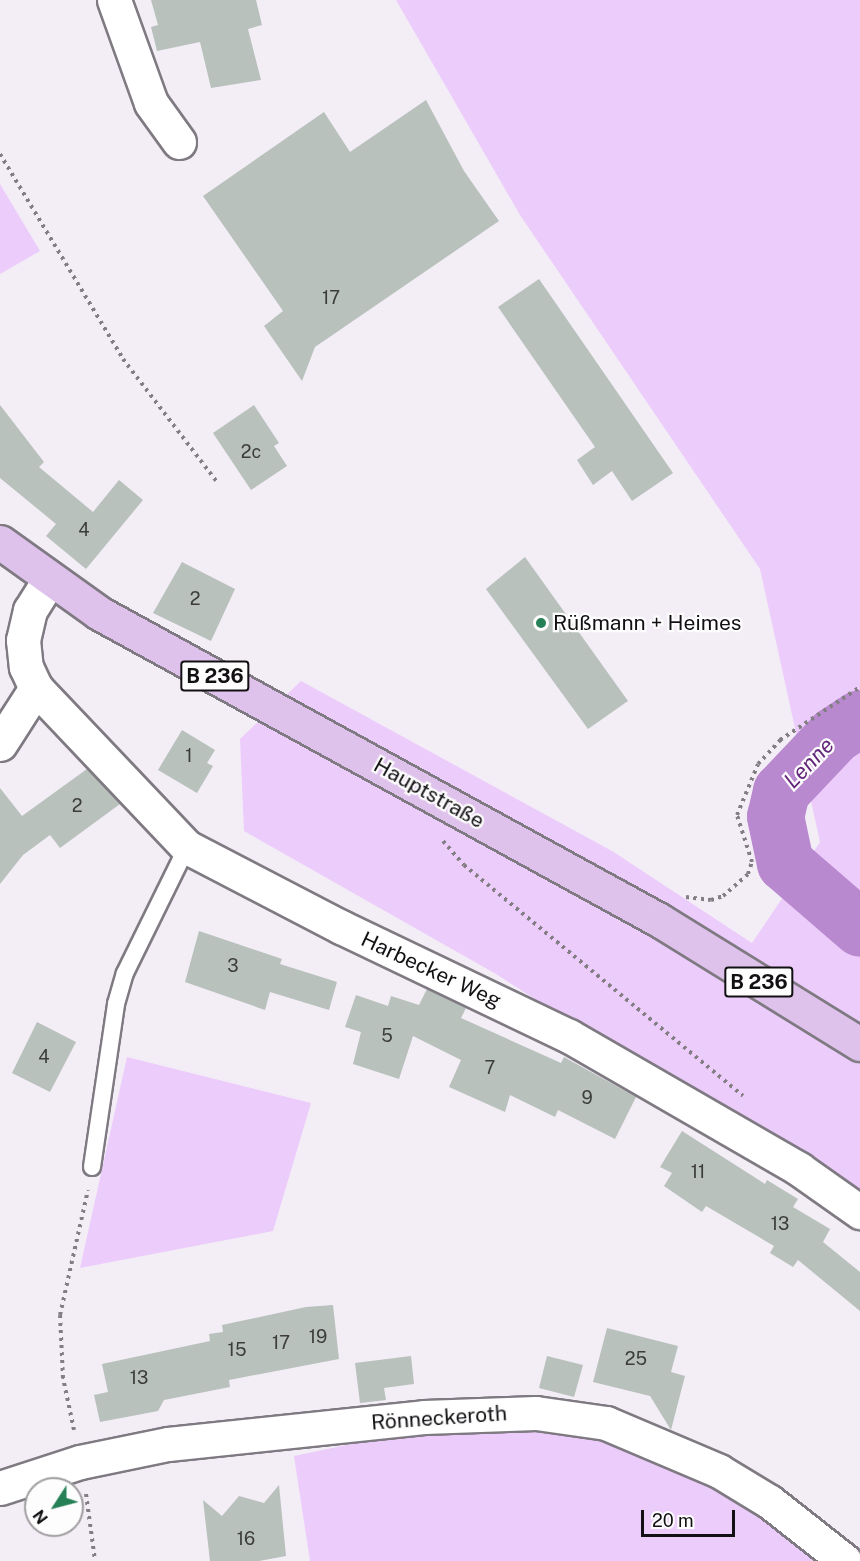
<!DOCTYPE html>
<meta charset="utf-8">
<style>
body{margin:0}
#map{position:relative;width:860px;height:1561px;overflow:hidden;background:#f3edf6;font-family:"Public Sans",sans-serif}
div>[style]{position:absolute}
[style*='--x']{left:calc(var(--x)*1px);top:calc(var(--y)*1px);width:calc(var(--w)*1px);rotate:calc(var(--a)*1deg)}
.green>*{inset:0;background:#ecccfb}
.river>*{height:57px;margin:-28.5px;padding:0 28.5px;transform-origin:28.5px;border-radius:28.5px;background:#b989cf}
.building>*{inset:0;background:#b8c1bb}
.path>*{height:4px;margin-top:-2px;transform-origin:0;background:repeating-linear-gradient(90deg,#827e84 0 3px,transparent 0 7.5px)}
.roads{filter:drop-shadow(2px 0 #7f7a82) drop-shadow(-2px 0 #7f7a82) drop-shadow(0 2px #7f7a82) drop-shadow(0 -2px #7f7a82)}
.lane>*{height:16px;margin:-8px;padding:0 8px;transform-origin:8px;border-radius:8px;background:#fff}
.street>*{height:33px;margin:-16.5px;padding:0 16.5px;transform-origin:16.5px;border-radius:16.5px;background:#fff}
.primary>*{height:33px;margin:-16.5px;padding:0 16.5px;transform-origin:16.5px;border-radius:16.5px;background:#dfc2eb}
.dots>*{width:16px;height:16px;translate:-50% -50%;box-sizing:border-box;border:3px solid #fefdfe;border-radius:50%}
span{translate:-50% -50%;white-space:nowrap;text-align:center;line-height:1.15;-webkit-text-stroke:4.5px #fefdfe;paint-order:stroke}
.number-label{font-size:18px;color:#3c3c3d}
.number-label span{-webkit-text-stroke-width:0}
.shield-label span{padding:2px 4px;background:#fefdfe;border:2px solid;border-radius:4px;-webkit-text-stroke-width:0}
.shield-label{font-size:20px;color:#121013;font-weight:700}
.poi-label{font-size:21px;color:#121013}
.left{translate:0 -50%;text-align:left}
.street-label{font-size:21px;color:#121013}
.water-label{font-size:22px;color:#62277a;font-style:italic}
.north{position:absolute;left:24px;top:1477px;width:60px;height:60px;box-sizing:border-box;background:#fefdfe;border:2px solid #a09ea0;border-radius:50%;rotate:234deg;font-size:16px;font-weight:700;line-height:24px;text-align:center;color:#121013}
.north::after{content:'';display:block;margin:auto;width:21px;height:27px;background:#268056;clip-path:polygon(50% 0,100% 100%,50% 72%,0 100%)}
.scale{position:absolute;left:641px;top:1510px;width:94px;height:27px;box-sizing:border-box;border:3px solid #121013;border-top:0;padding-left:8px;font-size:18px;line-height:21px;white-space:nowrap;color:#121013;-webkit-text-stroke:4px #fefdfe;paint-order:stroke}
</style>
<div id="map">
<div class="green">
<div style="clip-path:polygon(396px 0,860px 0,860px 1216px,799px 1169px,496px 974px,244px 831px,240px 739px,301px 681px,612px 851px,752px 943px,820px 842px,760px 569px,520px 215px)"></div>
<div style="clip-path:polygon(0 184px,40px 251px,0 274px)"></div>
<div style="clip-path:polygon(127px 1057px,311px 1103px,273px 1231px,80px 1268px)"></div>
<div style="clip-path:polygon(602px 1427px,708px 1473px,830px 1561px,310px 1561px,294px 1456px,428px 1428px)"></div>
</div>
<div class="river">
<div style="--x:860;--y:718;--w:31;--a:147"></div>
<div style="--x:834;--y:735;--w:77;--a:133.4"></div>
<div style="--x:781;--y:791;--w:26;--a:103"></div>
<div style="--x:775;--y:816;--w:48;--a:78"></div>
<div style="--x:785;--y:863;--w:99;--a:40.9"></div>
</div>
<div class="building">
<div style="clip-path:polygon(151px 0,256px 0,262px 25px,248px 29px,261px 80px,211px 88px,200px 42px,157px 51px,151px 27px,158px 25px)"></div>
<div style="clip-path:polygon(426px 100px,464px 171px,499px 221px,315px 347px,302px 381px,264px 326px,283px 311px,203px 196px,324px 112px,350px 152px)"></div>
<div style="clip-path:polygon(539px 279px,673px 473px,632px 501px,612px 471px,593px 485px,577px 460px,595px 447px,498px 307px)"></div>
<div style="clip-path:polygon(0 405px,44px 462px,39px 467px,93px 512px,119px 480px,143px 500px,86px 569px,46px 536px,56px 524px,0 478px)"></div>
<div style="clip-path:polygon(254px 405px,279px 443px,274px 446px,287px 466px,251px 490px,213px 433px)"></div>
<div style="clip-path:polygon(525px 557px,628px 701px,588px 729px,486px 589px)"></div>
<div style="clip-path:polygon(182px 562px,235px 589px,211px 641px,153px 613px)"></div>
<div style="clip-path:polygon(182px 730px,215px 750px,207px 763px,213px 766px,197px 793px,158px 770px)"></div>
<div style="clip-path:polygon(87px 769px,120px 804px,60px 848px,50px 835px,23px 855px,0 884px,0 788px,22px 816px)"></div>
<div style="clip-path:polygon(199px 931px,282px 959px,280px 964px,337px 982px,329px 1010px,270px 992px,265px 1010px,185px 982px)"></div>
<div style="clip-path:polygon(427px 989px,466px 1008px,461px 1018px,561px 1063px,564px 1057px,636px 1097px,615px 1139px,558px 1110px,555px 1117px,510px 1095px,505px 1112px,449px 1087px,461px 1060px,413px 1036px,399px 1079px,353px 1064px,361px 1032px,345px 1027px,356px 995px,388px 1006px,391px 996px,419px 1005px)"></div>
<div style="clip-path:polygon(37px 1022px,76px 1042px,50px 1092px,12px 1073px)"></div>
<div style="clip-path:polygon(682px 1131px,765px 1184px,767px 1180px,798px 1199px,793px 1207px,830px 1229px,823px 1242px,860px 1272px,860px 1311px,798px 1260px,793px 1267px,770px 1253px,774px 1246px,706px 1206px,702px 1212px,664px 1186px,672px 1173px,660px 1167px)"></div>
<div style="clip-path:polygon(333px 1305px,339px 1359px,229px 1380px,230px 1387px,164px 1400px,158px 1411px,100px 1422px,94px 1395px,108px 1392px,102px 1364px,210px 1341px,209px 1334px,223px 1332px,222px 1325px,306px 1307px)"></div>
<div style="clip-path:polygon(607px 1328px,678px 1346px,671px 1372px,685px 1376px,671px 1430px,650px 1396px,593px 1382px)"></div>
<div style="clip-path:polygon(411px 1356px,414px 1384px,384px 1388px,386px 1400px,360px 1403px,355px 1363px)"></div>
<div style="clip-path:polygon(547px 1356px,583px 1365px,574px 1397px,539px 1388px)"></div>
<div style="clip-path:polygon(279px 1485px,286px 1556px,259px 1561px,210px 1561px,203px 1500px,222px 1516px,239px 1496px,264px 1503px)"></div>
</div>
<div class="path">
<div style="--x:0;--y:154;--w:239;--a:59"></div>
<div style="--x:123;--y:359;--w:155;--a:52.6"></div>
<div style="--x:443;--y:841;--w:32;--a:49"></div>
<div style="--x:464;--y:865;--w:362;--a:39.6"></div>
<div style="--x:686;--y:897;--w:25;--a:7"></div>
<div style="--x:711;--y:900;--w:13;--a:-18"></div>
<div style="--x:723;--y:896;--w:33;--a:-41"></div>
<div style="--x:748;--y:874;--w:13;--a:-72"></div>
<div style="--x:752;--y:862;--w:49;--a:-107.7"></div>
<div style="--x:737;--y:815;--w:55;--a:-67.6"></div>
<div style="--x:758;--y:764;--w:33;--a:-47"></div>
<div style="--x:780;--y:740;--w:96;--a:-33.5"></div>
<div style="--x:74;--y:1430;--w:53;--a:-101.9"></div>
<div style="--x:63;--y:1378;--w:63;--a:-92.7"></div>
<div style="--x:60;--y:1315;--w:128;--a:-77.4"></div>
<div style="--x:86;--y:1494;--w:68;--a:82.3"></div>
</div>
<div class="roads">
<div class="lane">
<div style="--x:92;--y:1167;--w:165;--a:-81.6"></div>
<div style="--x:116;--y:1004;--w:32;--a:-74"></div>
<div style="--x:125;--y:973;--w:140;--a:-63.8"></div>
</div>
<div class="street">
<div style="--x:114;--y:0;--w:109;--a:70.2"></div>
<div style="--x:151;--y:103;--w:48;--a:54.3"></div>
<div style="--x:49;--y:580;--w:36;--a:122"></div>
<div style="--x:30;--y:610;--w:31;--a:103"></div>
<div style="--x:23;--y:640;--w:27;--a:84"></div>
<div style="--x:26;--y:667;--w:23;--a:65"></div>
<div style="--x:36;--y:688;--w:219;--a:46.5"></div>
<div style="--x:187;--y:847;--w:174;--a:27.5"></div>
<div style="--x:341;--y:927;--w:253;--a:25.6"></div>
<div style="--x:569;--y:1036;--w:266;--a:30"></div>
<div style="--x:799;--y:1169;--w:75;--a:35.2"></div>
<div style="--x:0;--y:744;--w:67;--a:-57.3"></div>
<div style="--x:0;--y:1488;--w:84;--a:-18"></div>
<div style="--x:80;--y:1462;--w:90;--a:-11.6"></div>
<div style="--x:168;--y:1444;--w:257;--a:-6"></div>
<div style="--x:424;--y:1417;--w:112;--a:-2"></div>
<div style="--x:536;--y:1413;--w:71;--a:8.1"></div>
<div style="--x:606;--y:1423;--w:123;--a:23"></div>
<div style="--x:719;--y:1471;--w:60;--a:31.3"></div>
<div style="--x:770;--y:1502;--w:95;--a:38.2"></div>
</div>
<div class="primary">
<div style="--x:0;--y:542;--w:122;--a:35.6"></div>
<div style="--x:99;--y:613;--w:639;--a:28.73"></div>
<div style="--x:659;--y:920;--w:236;--a:31.7"></div>
</div>
</div>
<div class="dots">
<div style="left:541px;top:623px;background:#268056"></div>
</div>
<div class="number-label">
<span style="left:331px;top:298px">17</span>
<span style="left:251px;top:452px">2c</span>
<span style="left:84px;top:530px">4</span>
<span style="left:195px;top:599px">2</span>
<span style="left:189px;top:756px">1</span>
<span style="left:77px;top:806px">2</span>
<span style="left:233px;top:966px">3</span>
<span style="left:387px;top:1036px">5</span>
<span style="left:44px;top:1057px">4</span>
<span style="left:490px;top:1068px">7</span>
<span style="left:587px;top:1098px">9</span>
<span style="left:698px;top:1172px">11</span>
<span style="left:780px;top:1224px">13</span>
<span style="left:318px;top:1337px">19</span>
<span style="left:281px;top:1343px">17</span>
<span style="left:237px;top:1350px">15</span>
<span style="left:636px;top:1359px">25</span>
<span style="left:139px;top:1378px">13</span>
<span style="left:246px;top:1539px">16</span>
</div>
<div class="shield-label">
<span style="left:215px;top:676px">B 236</span>
<span style="left:759px;top:982px">B 236</span>
</div>
<div class="poi-label">
<span class="left" style="left:553px;top:623px">Rüßmann + Heimes</span>
</div>
<div class="street-label">
<span style="left:429px;top:793px;rotate:29deg">Hauptstraße</span>
<span style="left:431px;top:970px;rotate:25deg">Harbecker Weg</span>
<span style="left:439px;top:1418px;rotate:-4deg">Rönneckeroth</span>
</div>
<div class="water-label">
<span style="left:809px;top:763px;rotate:-46deg">Lenne</span>
</div>
<div class="north">N</div>
<div class="scale">20 m</div>
</div>
